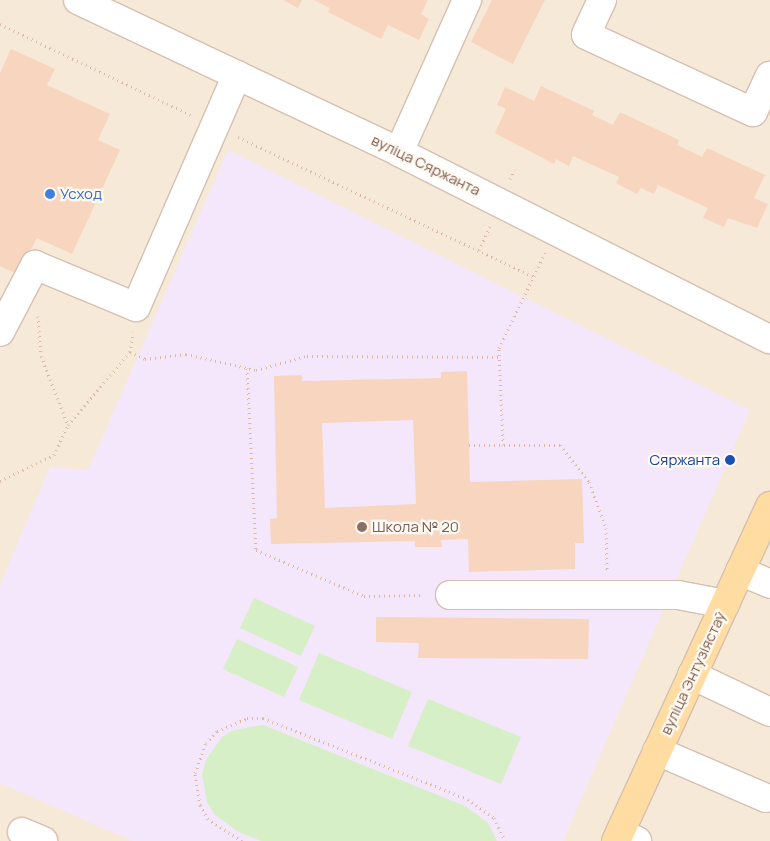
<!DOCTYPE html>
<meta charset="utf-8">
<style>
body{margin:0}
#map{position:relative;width:770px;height:841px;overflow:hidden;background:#fef7ea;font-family:Manrope,sans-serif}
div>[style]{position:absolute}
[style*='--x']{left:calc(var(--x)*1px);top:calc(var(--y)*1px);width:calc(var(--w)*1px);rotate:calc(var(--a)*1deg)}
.residential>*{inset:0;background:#f7e9d8}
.education>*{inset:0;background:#f4e6fb}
.green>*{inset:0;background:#d6efc6}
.building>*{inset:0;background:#f7d5bf}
.path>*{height:3px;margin-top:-1.5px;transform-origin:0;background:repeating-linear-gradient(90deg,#ddb8a1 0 1px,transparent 0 5px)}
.roads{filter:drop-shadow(1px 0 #d5c0b0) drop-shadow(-1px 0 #d5c0b0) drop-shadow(0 1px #d5c0b0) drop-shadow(0 -1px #d5c0b0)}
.minor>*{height:28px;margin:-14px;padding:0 14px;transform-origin:14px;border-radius:14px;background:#fff}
.major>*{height:28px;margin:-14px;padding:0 14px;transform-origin:14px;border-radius:14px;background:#ffdca1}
.dots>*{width:14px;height:14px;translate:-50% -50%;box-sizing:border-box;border:2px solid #fffaf3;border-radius:50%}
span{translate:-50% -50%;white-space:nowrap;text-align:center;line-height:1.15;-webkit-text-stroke:4.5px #fffaf3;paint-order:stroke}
.street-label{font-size:15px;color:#7d5c49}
.shop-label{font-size:15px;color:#366cbe}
.left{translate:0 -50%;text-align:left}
.transit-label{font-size:15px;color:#164399}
.right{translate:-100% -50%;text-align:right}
.education-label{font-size:15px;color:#785e54}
</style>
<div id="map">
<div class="residential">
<div style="clip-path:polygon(0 0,770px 0,770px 841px,0 841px)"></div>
</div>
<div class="education">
<div style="clip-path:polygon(228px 150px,750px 410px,563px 841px,133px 841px,0 783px,0 585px,50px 467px,88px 470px)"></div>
</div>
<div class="green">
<div style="clip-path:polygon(254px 598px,315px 626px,301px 656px,240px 628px)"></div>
<div style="clip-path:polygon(237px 639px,298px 667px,284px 697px,223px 669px)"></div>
<div style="clip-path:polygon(319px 653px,412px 692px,392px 739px,299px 700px)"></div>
<div style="clip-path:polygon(428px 699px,521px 737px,501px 784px,408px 746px)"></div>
<div style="clip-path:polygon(263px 725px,465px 806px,488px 823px,497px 841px,261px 841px,237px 831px,214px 814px,207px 802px,202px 774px,206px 760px,222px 737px,234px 730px)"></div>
</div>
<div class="building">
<div style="clip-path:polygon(283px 0,302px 0,298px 8px)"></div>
<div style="clip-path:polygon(314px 0,428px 0,421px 14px,429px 19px,419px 40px,388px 25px,381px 39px,328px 12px,330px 8px)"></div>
<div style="clip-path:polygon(492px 0,545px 0,513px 64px,471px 42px)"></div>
<div style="clip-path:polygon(11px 49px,55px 69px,47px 85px,110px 114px,98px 140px,120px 150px,72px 254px,37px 238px,17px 274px,0 266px,0 73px)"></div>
<div style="clip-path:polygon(541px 86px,594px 111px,592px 115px,613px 125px,620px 112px,679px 140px,677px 145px,702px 157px,707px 148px,765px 175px,754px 198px,768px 204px,757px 228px,728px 218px,724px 227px,703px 218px,708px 208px,658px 185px,654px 194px,641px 188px,637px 194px,616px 183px,619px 177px,573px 156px,569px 166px,556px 159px,554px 164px,495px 133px,506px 109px,497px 105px,505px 87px,534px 101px)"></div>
<div style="clip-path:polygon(evenodd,467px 371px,470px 482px,582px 479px,584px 543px,575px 543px,575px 569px,469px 572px,468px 539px,441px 540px,442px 547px,415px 547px,415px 541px,271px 544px,270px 519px,277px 518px,274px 376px,302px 375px,302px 381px,441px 378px,441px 372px,467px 371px,413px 420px,416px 504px,325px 508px,322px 423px,413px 420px)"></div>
<div style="clip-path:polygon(376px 617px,589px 619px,588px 659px,418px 658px,419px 643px,376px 642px)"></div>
</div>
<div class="path">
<div style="--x:0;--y:24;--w:212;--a:25.5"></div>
<div style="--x:238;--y:137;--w:327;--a:25.3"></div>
<div style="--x:510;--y:179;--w:10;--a:-66"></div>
<div style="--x:479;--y:250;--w:26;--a:-65"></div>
<div style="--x:38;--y:316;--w:40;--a:85.7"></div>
<div style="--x:41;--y:356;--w:74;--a:68.6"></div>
<div style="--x:130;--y:352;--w:17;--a:25"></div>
<div style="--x:145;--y:359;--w:41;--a:-7"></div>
<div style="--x:186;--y:354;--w:72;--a:12.9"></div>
<div style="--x:256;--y:370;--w:53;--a:-15.4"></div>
<div style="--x:307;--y:356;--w:193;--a:0.3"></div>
<div style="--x:247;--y:368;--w:182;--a:87.2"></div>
<div style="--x:256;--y:550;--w:117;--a:23.1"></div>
<div style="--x:364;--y:596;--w:60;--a:-1"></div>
<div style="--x:469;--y:445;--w:91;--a:0"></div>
<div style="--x:560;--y:445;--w:47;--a:51.9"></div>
<div style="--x:589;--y:482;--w:49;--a:69.7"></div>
<div style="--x:606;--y:528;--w:42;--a:88.6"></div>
<div style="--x:503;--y:445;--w:97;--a:-92.4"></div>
<div style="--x:499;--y:348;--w:106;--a:-64.2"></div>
<div style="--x:0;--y:481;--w:60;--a:-25.7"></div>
<div style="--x:54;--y:455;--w:33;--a:-65"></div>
<div style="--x:68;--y:425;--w:96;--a:-49.7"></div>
<div style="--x:130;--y:352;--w:20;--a:-81"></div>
<div style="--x:242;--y:841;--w:40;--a:-147.1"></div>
<div style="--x:208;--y:819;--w:16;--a:-120"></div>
<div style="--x:200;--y:805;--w:32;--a:-99"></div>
<div style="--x:195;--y:773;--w:32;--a:-70"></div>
<div style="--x:206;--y:743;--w:16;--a:-47"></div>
<div style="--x:217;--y:731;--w:33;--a:-23"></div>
<div style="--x:247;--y:718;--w:16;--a:0"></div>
<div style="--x:263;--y:718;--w:220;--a:21.6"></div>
<div style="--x:468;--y:799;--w:32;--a:36"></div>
<div style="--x:494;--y:818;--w:25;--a:64"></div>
</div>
<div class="roads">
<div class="minor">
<div style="--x:78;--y:0;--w:355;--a:25.3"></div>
<div style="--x:399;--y:152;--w:415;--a:26.8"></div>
<div style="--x:602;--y:0;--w:38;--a:115"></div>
<div style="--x:586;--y:35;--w:184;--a:24.8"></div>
<div style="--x:753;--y:112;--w:40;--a:-65"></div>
<div style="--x:399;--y:152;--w:167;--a:-65.9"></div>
<div style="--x:0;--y:332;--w:76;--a:-62.4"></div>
<div style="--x:35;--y:265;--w:109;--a:22.6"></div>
<div style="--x:136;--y:307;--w:253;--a:-66.5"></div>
<div style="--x:740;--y:571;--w:33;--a:23"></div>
<div style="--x:450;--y:595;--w:228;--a:0"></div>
<div style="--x:678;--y:595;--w:48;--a:10.8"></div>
<div style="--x:692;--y:675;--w:86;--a:25.4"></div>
<div style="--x:657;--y:751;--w:119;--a:23.3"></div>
<div style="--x:22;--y:832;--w:23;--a:23"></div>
<div style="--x:620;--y:833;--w:19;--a:25"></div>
</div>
<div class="major">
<div style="--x:616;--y:841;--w:369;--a:-65.3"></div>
</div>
</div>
<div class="dots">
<div style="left:50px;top:194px;background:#3f7fe0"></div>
<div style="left:730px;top:460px;background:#1a4fb4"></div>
<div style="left:362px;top:527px;background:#8d6e63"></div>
</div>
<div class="street-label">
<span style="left:426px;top:165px;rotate:26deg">вуліца Сяржанта</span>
<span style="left:693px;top:673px;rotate:-65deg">вуліца Энтузіястаў</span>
</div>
<div class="shop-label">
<span class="left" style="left:60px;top:194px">Усход</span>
</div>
<div class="transit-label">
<span class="right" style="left:720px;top:460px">Сяржанта</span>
</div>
<div class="education-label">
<span class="left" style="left:372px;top:527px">Школа № 20</span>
</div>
</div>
